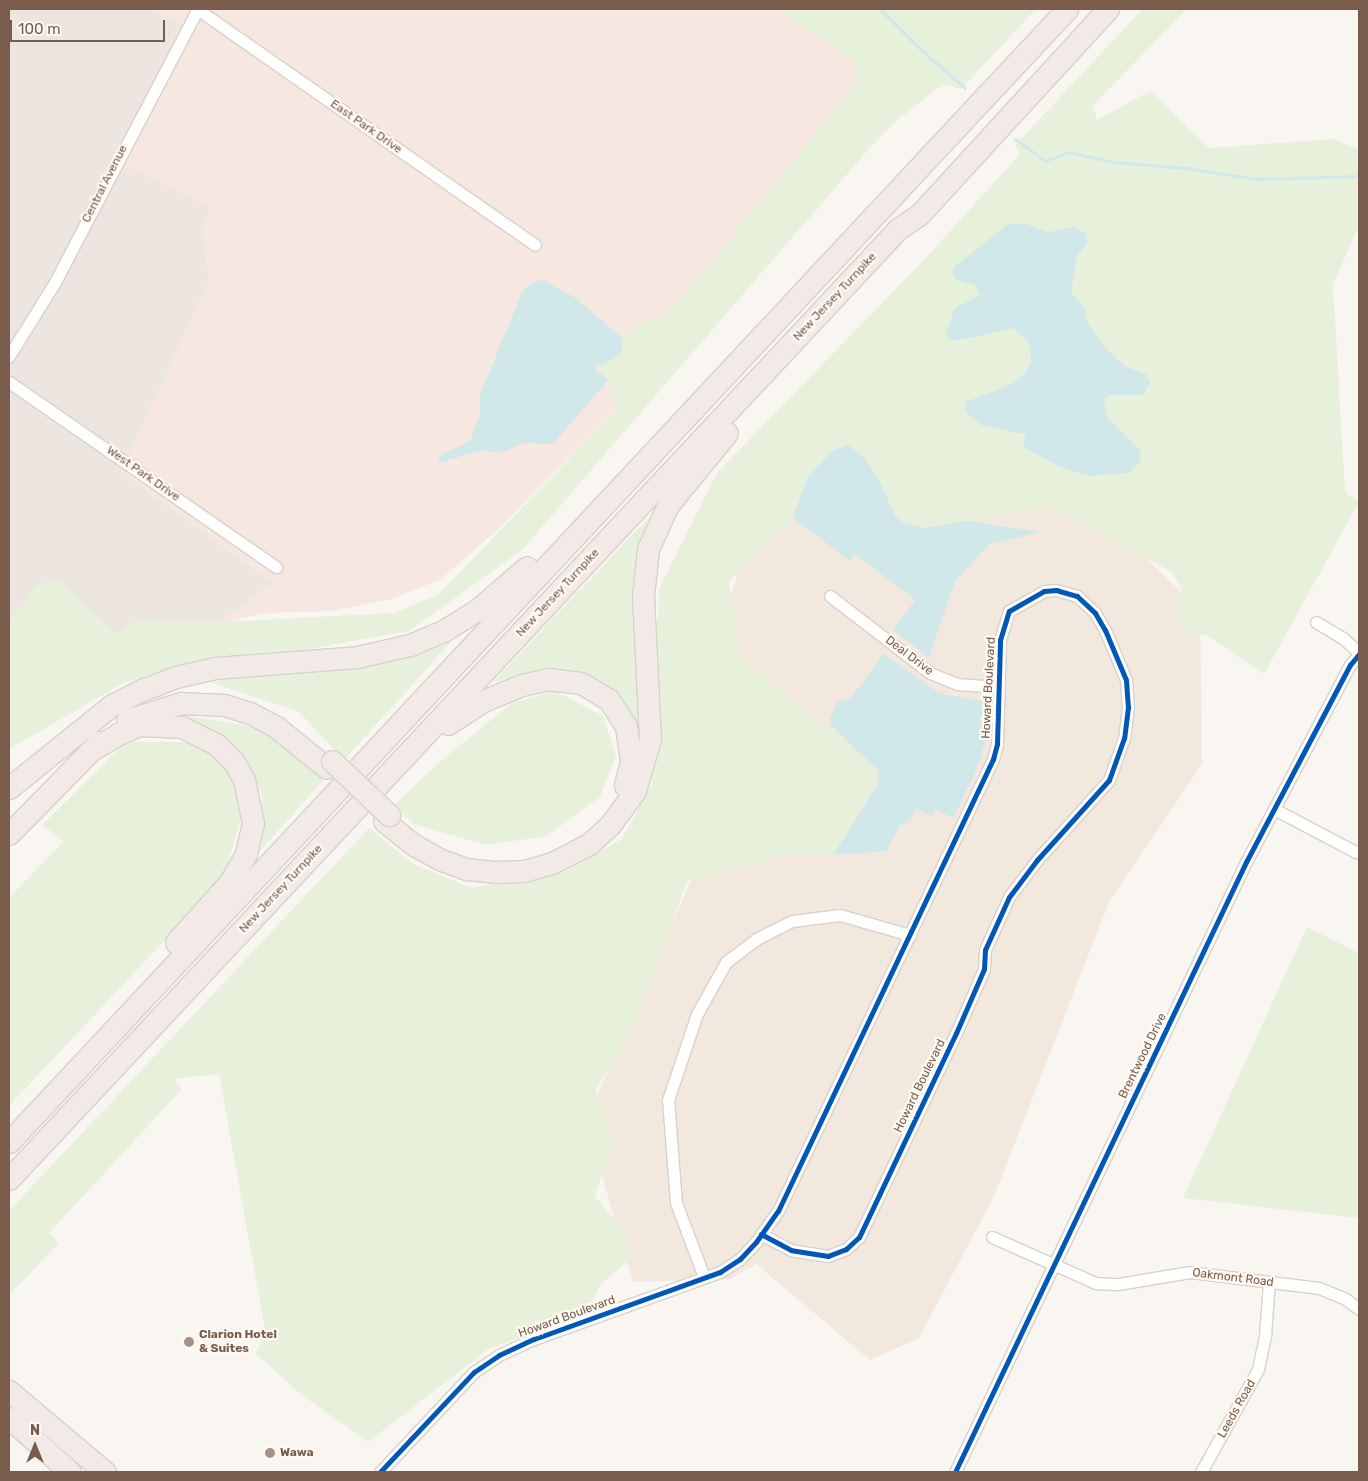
<!DOCTYPE html>
<style>
body{margin:0}
#map{position:relative;width:1368px;height:1481px;overflow:hidden;background:#f9f5f0;font-family:Rubik,sans-serif}
div>[style]{position:absolute}
[style*='--x']{left:calc(var(--x)*1px);top:calc(var(--y)*1px);width:calc(var(--w)*1px);rotate:calc(var(--a)*1deg)}
.residential>*{inset:0;background:#f2e8de}
.commercial>*{inset:0;background:#f6e8e1}
.industrial>*{inset:0;background:#ede5e0}
.green>*{inset:0;background:#e7f0db}
.water>*{inset:0;background:#d0e8ea}
.stream>*{height:3px;margin:-1.5px;padding:0 1.5px;transform-origin:1.5px;border-radius:1.5px;background:#d0e8ea}
.roads{filter:drop-shadow(1px 0 #d7d1cb) drop-shadow(-1px 0 #d7d1cb) drop-shadow(0 1px #d7d1cb) drop-shadow(0 -1px #d7d1cb)}
.street>*{height:11px;margin:-5.5px;padding:0 5.5px;transform-origin:5.5px;border-radius:5.5px;background:#fefefd}
.highway>*{height:21px;margin:-10.5px;padding:0 10.5px;transform-origin:10.5px;border-radius:10.5px;background:#f2eae7}
.bridges{filter:drop-shadow(1px 0 #dad1cc) drop-shadow(-1px 0 #dad1cc) drop-shadow(0 1px #dad1cc) drop-shadow(0 -1px #dad1cc)}
.highway-bridge>*{height:21px;margin:-10.5px;padding:0 10.5px;transform-origin:10.5px;border-radius:10.5px;background:#f2eae7}
.cycleway>*{height:5px;margin:-2.5px;padding:0 2.5px;transform-origin:2.5px;border-radius:2.5px;background:#0057b8}
.dots>*{width:14px;height:14px;translate:-50% -50%;box-sizing:border-box;border:2px solid #fffaf3;border-radius:50%}
span{translate:-50% -50%;white-space:nowrap;text-align:center;line-height:1.15;-webkit-text-stroke:4.5px #fffaf3;paint-order:stroke}
.street-label{font-size:12px;color:#7a5c4d}
.poi-label{font-size:12px;color:#7a5c4d;font-weight:700}
.left{translate:0 -50%;text-align:left}
.frame{position:absolute;inset:0;border:10px solid #7a5c4d;pointer-events:none}
.north{position:absolute;left:10px;top:1421px;width:50px;height:50px;-webkit-text-stroke:4px #fffaf3;paint-order:stroke;rotate:0deg;font-size:14px;font-weight:700;line-height:20px;text-align:center;color:#7a5c4d}
.north::after{content:'';display:block;margin:auto;width:18px;height:22px;background:#7a5c4d;clip-path:polygon(50% 0,100% 100%,50% 72%,0 100%)}
.scale{position:absolute;left:10px;top:20px;width:155px;height:22px;box-sizing:border-box;border:2px solid #7a5c4d;border-top:0;padding-left:6px;font-size:15px;line-height:18px;white-space:nowrap;color:#7a5c4d;-webkit-text-stroke:4px #fffaf3;paint-order:stroke}
</style>
<div id="map">
<div class="residential">
<div style="clip-path:polygon(839px 428px,1099px 513px,1200px 610px,1202px 764px,1109px 902px,995px 1194px,919px 1338px,870px 1360px,756px 1264px,730px 1279px,633px 1282px,586px 1121px,702px 855px,716px 640px,760px 505px)"></div>
</div>
<div class="commercial">
<div style="clip-path:polygon(9px 9px,1005px 9px,506px 522px,441px 579px,392px 599px,332px 611px,264px 613px,131px 647px,9px 727px)"></div>
</div>
<div class="industrial">
<div style="clip-path:polygon(9px 9px,151px 9px,185px 27px,118px 162px,211px 208px,202px 228px,209px 280px,121px 472px,273px 583px,220px 622px,135px 620px,117px 636px,37px 585px,9px 622px)"></div>
</div>
<div class="green">
<div style="clip-path:polygon(776px 9px,1036px 9px,961px 89px,943px 84px,886px 129px,522px 550px,409px 631px,125px 682px,9px 749px,9px 622px,37px 585px,58px 579px,117px 635px,135px 620px,220px 622px,394px 613px,439px 594px,618px 408px,608px 379px,596px 365px,622px 353px,620px 336px,672px 309px,853px 87px,853px 60px)"></div>
<div style="clip-path:polygon(1143px 9px,1187px 9px,1093px 105px,1097px 120px,1150px 91px,1209px 148px,1333px 139px,1359px 149px,1359px 226px,1333px 284px,1345px 492px,1359px 502px,1264px 674px,1208px 636px,1185px 631px,1173px 620px,1182px 591px,1172px 572px,1081px 522px,1047px 506px,946px 526px,923px 528px,902px 522px,894px 514px,882px 486px,832px 451px,807px 478px,793px 518px,729px 582px,740px 655px,799px 708px,820px 724px,831px 726px,860px 751px,879px 770px,877px 786px,833px 855px,782px 856px,688px 880px,631px 1030px,595px 1091px,613px 1138px,595px 1197px,622px 1228px,633px 1256px,601px 1284px,587px 1311px,487px 1350px,368px 1442px,302px 1395px,256px 1354px,265px 1329px,219px 1074px,173px 1079px,182px 1089px,49px 1233px,59px 1243px,9px 1295px,9px 1211px,369px 828px,415px 865px,472px 888px,566px 871px,622px 839px,652px 784px,659px 589px,717px 473px,923px 261px,1020px 154px,1015px 145px)"></div>
<div style="clip-path:polygon(650px 516px,635px 570px,640px 734px,621px 695px,587px 677px,552px 669px,493px 682px)"></div>
<div style="clip-path:polygon(462px 630px,344px 760px,299px 712px,210px 682px,274px 672px)"></div>
<div style="clip-path:polygon(555px 691px,603px 716px,616px 755px,600px 797px,547px 836px,486px 845px,414px 824px,393px 806px,442px 760px,512px 703px)"></div>
<div style="clip-path:polygon(181px 715px,244px 725px,265px 732px,326px 777px,254px 858px,262px 795px,250px 766px,219px 736px)"></div>
<div style="clip-path:polygon(126px 742px,194px 742px,237px 774px,241px 819px,223px 878px,9px 1106px,9px 898px,64px 841px,42px 825px)"></div>
<div style="clip-path:polygon(1307px 927px,1359px 953px,1359px 1218px,1183px 1198px)"></div>
</div>
<div class="water">
<div style="clip-path:polygon(1008px 224px,1026px 224px,1049px 232px,1073px 227px,1087px 234px,1087px 243px,1077px 256px,1071px 293px,1084px 308px,1088px 324px,1103px 345px,1126px 367px,1146px 374px,1150px 382px,1144px 395px,1109px 395px,1104px 400px,1107px 417px,1140px 450px,1140px 461px,1128px 473px,1089px 476px,1058px 466px,1024px 447px,1025px 434px,983px 426px,966px 412px,965px 402px,1010px 385px,1025px 373px,1031px 361px,1030px 344px,1013px 328px,956px 341px,948px 338px,946px 333px,955px 308px,980px 295px,976px 286px,958px 280px,953px 275px,953px 268px)"></div>
<div style="clip-path:polygon(543px 280px,576px 298px,622px 338px,622px 353px,604px 364px,596px 365px,596px 370px,608px 379px,606px 383px,553px 444px,524px 443px,501px 453px,481px 450px,440px 463px,438px 458px,442px 454px,470px 441px,480px 415px,480px 395px,522px 292px,533px 282px)"></div>
<div style="clip-path:polygon(848px 445px,865px 458px,882px 486px,894px 514px,902px 522px,923px 528px,967px 521px,1041px 532px,990px 544px,955px 581px,929px 658px,893px 630px,915px 600px,855px 554px,850px 561px,793px 518px,807px 478px,832px 451px)"></div>
<div style="clip-path:polygon(884px 654px,939px 693px,986px 702px,986px 740px,975px 773px,953px 818px,935px 809px,932px 816px,916px 809px,910px 821px,900px 825px,887px 851px,833px 855px,877px 786px,879px 771px,831px 726px,830px 719px,837px 702px,850px 699px)"></div>
</div>
<div class="stream">
<div style="--x:880;--y:9;--w:58;--a:45"></div>
<div style="--x:921;--y:50;--w:58;--a:40.8"></div>
<div style="--x:1015;--y:139;--w:37;--a:36"></div>
<div style="--x:1045;--y:161;--w:25;--a:-21"></div>
<div style="--x:1068;--y:152;--w:47;--a:12.3"></div>
<div style="--x:1114;--y:162;--w:73;--a:4.7"></div>
<div style="--x:1187;--y:168;--w:70;--a:9.1"></div>
<div style="--x:1256;--y:179;--w:103;--a:-1.7"></div>
</div>
<div class="roads">
<div class="street">
<div style="--x:197;--y:9;--w:412;--a:34.9"></div>
<div style="--x:9;--y:356;--w:87;--a:-58.1"></div>
<div style="--x:55;--y:282;--w:308;--a:-62.4"></div>
<div style="--x:9;--y:382;--w:325;--a:34.7"></div>
<div style="--x:830;--y:596;--w:126;--a:37.6"></div>
<div style="--x:930;--y:673;--w:29;--a:22"></div>
<div style="--x:957;--y:684;--w:41;--a:4.2"></div>
<div style="--x:1316;--y:622;--w:31;--a:31"></div>
<div style="--x:1343;--y:638;--w:22;--a:43"></div>
<div style="--x:1274;--y:809;--w:93;--a:27.7"></div>
<div style="--x:992;--y:1237;--w:114;--a:23.9"></div>
<div style="--x:1096;--y:1283;--w:22;--a:3"></div>
<div style="--x:1118;--y:1284;--w:73;--a:-9.5"></div>
<div style="--x:1190;--y:1272;--w:130;--a:7.1"></div>
<div style="--x:1319;--y:1288;--w:27;--a:22"></div>
<div style="--x:1344;--y:1298;--w:19;--a:36"></div>
<div style="--x:704;--y:1277;--w:79;--a:-110.7"></div>
<div style="--x:676;--y:1203;--w:103;--a:-94.4"></div>
<div style="--x:668;--y:1100;--w:91;--a:-71.4"></div>
<div style="--x:697;--y:1014;--w:60;--a:-60.9"></div>
<div style="--x:726;--y:962;--w:38;--a:-37"></div>
<div style="--x:756;--y:939;--w:40;--a:-26.6"></div>
<div style="--x:792;--y:921;--w:48;--a:-7.1"></div>
<div style="--x:840;--y:915;--w:73;--a:15.9"></div>
<div style="--x:380;--y:1472;--w:137;--a:-46.8"></div>
<div style="--x:474;--y:1372;--w:30;--a:-34"></div>
<div style="--x:499;--y:1355;--w:38;--a:-25"></div>
<div style="--x:534;--y:1339;--w:198;--a:-19.8"></div>
<div style="--x:720;--y:1272;--w:24;--a:-33"></div>
<div style="--x:740;--y:1259;--w:23;--a:-47"></div>
<div style="--x:756;--y:1242;--w:38;--a:-55"></div>
<div style="--x:778;--y:1211;--w:501;--a:-64.56"></div>
<div style="--x:993;--y:759;--w:16;--a:-75"></div>
<div style="--x:997;--y:744;--w:104;--a:-88.3"></div>
<div style="--x:1000;--y:640;--w:30;--a:-73"></div>
<div style="--x:1009;--y:611;--w:40;--a:-29.7"></div>
<div style="--x:1044;--y:591;--w:12;--a:-5"></div>
<div style="--x:1056;--y:590;--w:22;--a:16"></div>
<div style="--x:1077;--y:596;--w:25;--a:43"></div>
<div style="--x:1095;--y:613;--w:20;--a:60"></div>
<div style="--x:1105;--y:630;--w:54;--a:67.2"></div>
<div style="--x:1126;--y:680;--w:27;--a:86"></div>
<div style="--x:1128;--y:707;--w:31;--a:97"></div>
<div style="--x:1124;--y:738;--w:45;--a:109.7"></div>
<div style="--x:1109;--y:780;--w:108;--a:132"></div>
<div style="--x:1037;--y:860;--w:46;--a:127.1"></div>
<div style="--x:1009;--y:897;--w:58;--a:114.4"></div>
<div style="--x:985;--y:950;--w:19;--a:93"></div>
<div style="--x:984;--y:969;--w:70;--a:113.6"></div>
<div style="--x:956;--y:1033;--w:226;--a:115.4"></div>
<div style="--x:859;--y:1237;--w:18;--a:137"></div>
<div style="--x:846;--y:1249;--w:19;--a:159"></div>
<div style="--x:828;--y:1256;--w:37;--a:-171"></div>
<div style="--x:791;--y:1250;--w:34;--a:-152"></div>
<div style="--x:955;--y:1472;--w:676;--a:-64.5"></div>
<div style="--x:1246;--y:862;--w:223;--a:-62.2"></div>
<div style="--x:1350;--y:665;--w:14;--a:-51"></div>
<div style="--x:1201;--y:1472;--w:118;--a:-61"></div>
<div style="--x:1258;--y:1369;--w:35;--a:-78"></div>
<div style="--x:1265;--y:1335;--w:53;--a:-85.7"></div>
</div>
<div class="highway">
<div style="--x:127;--y:720;--w:57;--a:-17.5"></div>
<div style="--x:181;--y:703;--w:43;--a:2.7"></div>
<div style="--x:224;--y:705;--w:27;--a:17"></div>
<div style="--x:250;--y:713;--w:30;--a:28"></div>
<div style="--x:276;--y:727;--w:65;--a:38.8"></div>
<div style="--x:448;--y:724;--w:42;--a:-33.3"></div>
<div style="--x:483;--y:701;--w:42;--a:-22.3"></div>
<div style="--x:522;--y:685;--w:27;--a:-13"></div>
<div style="--x:548;--y:679;--w:33;--a:7"></div>
<div style="--x:581;--y:683;--w:33;--a:31"></div>
<div style="--x:609;--y:700;--w:31;--a:57"></div>
<div style="--x:626;--y:726;--w:36;--a:82"></div>
<div style="--x:631;--y:762;--w:24;--a:105"></div>
<div style="--x:90;--y:751;--w:33;--a:-31"></div>
<div style="--x:118;--y:734;--w:23;--a:-23"></div>
<div style="--x:139;--y:725;--w:43;--a:2.7"></div>
<div style="--x:182;--y:727;--w:39;--a:27"></div>
<div style="--x:217;--y:745;--w:24;--a:45"></div>
<div style="--x:234;--y:762;--w:21;--a:61"></div>
<div style="--x:244;--y:780;--w:44;--a:78.2"></div>
<div style="--x:253;--y:823;--w:32;--a:103"></div>
<div style="--x:246;--y:854;--w:32;--a:120"></div>
<div style="--x:230;--y:882;--w:81;--a:132"></div>
<div style="--x:9;--y:788;--w:132;--a:-38.9"></div>
<div style="--x:112;--y:705;--w:34;--a:-27"></div>
<div style="--x:142;--y:690;--w:36;--a:-21"></div>
<div style="--x:176;--y:677;--w:40;--a:-13"></div>
<div style="--x:215;--y:668;--w:142;--a:-4.4"></div>
<div style="--x:357;--y:657;--w:54;--a:-12.8"></div>
<div style="--x:410;--y:645;--w:38;--a:-23"></div>
<div style="--x:445;--y:630;--w:36;--a:-32"></div>
<div style="--x:476;--y:611;--w:67;--a:-40.8"></div>
<div style="--x:384;--y:821;--w:38;--a:39"></div>
<div style="--x:414;--y:845;--w:29;--a:29"></div>
<div style="--x:439;--y:859;--w:30;--a:20"></div>
<div style="--x:467;--y:869;--w:27;--a:6"></div>
<div style="--x:494;--y:872;--w:30;--a:-2"></div>
<div style="--x:524;--y:871;--w:29;--a:-16"></div>
<div style="--x:552;--y:863;--w:42;--a:-27.2"></div>
<div style="--x:589;--y:844;--w:28;--a:-42"></div>
<div style="--x:610;--y:825;--w:42;--a:-53.7"></div>
<div style="--x:635;--y:791;--w:54;--a:-73.9"></div>
<div style="--x:650;--y:739;--w:143;--a:-92.8"></div>
<div style="--x:643;--y:596;--w:47;--a:-83.9"></div>
<div style="--x:648;--y:549;--w:48;--a:-65.6"></div>
<div style="--x:668;--y:505;--w:93;--a:-50.7"></div>
<div style="--x:9;--y:834;--w:129;--a:-45.6"></div>
<div style="--x:9;--y:1142;--w:1550;--a:-46.96"></div>
<div style="--x:9;--y:1179;--w:1301;--a:-46.9"></div>
<div style="--x:898;--y:229;--w:25;--a:-34"></div>
<div style="--x:919;--y:215;--w:280;--a:-47.5"></div>
<div style="--x:9;--y:1391;--w:126;--a:40.2"></div>
<div style="--x:9;--y:1418;--w:81;--a:41.5"></div>
</div>
</div>
<div class="bridges">
<div class="highway-bridge">
<div style="--x:332;--y:761;--w:79;--a:43.5"></div>
</div>
</div>
<div class="cycleway">
<div style="--x:380;--y:1472;--w:137;--a:-46.8"></div>
<div style="--x:474;--y:1372;--w:30;--a:-34"></div>
<div style="--x:499;--y:1355;--w:38;--a:-25"></div>
<div style="--x:534;--y:1339;--w:198;--a:-19.8"></div>
<div style="--x:720;--y:1272;--w:24;--a:-33"></div>
<div style="--x:740;--y:1259;--w:23;--a:-47"></div>
<div style="--x:756;--y:1242;--w:38;--a:-55"></div>
<div style="--x:778;--y:1211;--w:501;--a:-64.56"></div>
<div style="--x:993;--y:759;--w:16;--a:-75"></div>
<div style="--x:997;--y:744;--w:104;--a:-88.3"></div>
<div style="--x:1000;--y:640;--w:30;--a:-73"></div>
<div style="--x:1009;--y:611;--w:40;--a:-29.7"></div>
<div style="--x:1044;--y:591;--w:12;--a:-5"></div>
<div style="--x:1056;--y:590;--w:22;--a:16"></div>
<div style="--x:1077;--y:596;--w:25;--a:43"></div>
<div style="--x:1095;--y:613;--w:20;--a:60"></div>
<div style="--x:1105;--y:630;--w:54;--a:67.2"></div>
<div style="--x:1126;--y:680;--w:27;--a:86"></div>
<div style="--x:1128;--y:707;--w:31;--a:97"></div>
<div style="--x:1124;--y:738;--w:45;--a:109.7"></div>
<div style="--x:1109;--y:780;--w:108;--a:132"></div>
<div style="--x:1037;--y:860;--w:46;--a:127.1"></div>
<div style="--x:1009;--y:897;--w:58;--a:114.4"></div>
<div style="--x:985;--y:950;--w:19;--a:93"></div>
<div style="--x:984;--y:969;--w:70;--a:113.6"></div>
<div style="--x:956;--y:1033;--w:226;--a:115.4"></div>
<div style="--x:859;--y:1237;--w:18;--a:137"></div>
<div style="--x:846;--y:1249;--w:19;--a:159"></div>
<div style="--x:828;--y:1256;--w:37;--a:-171"></div>
<div style="--x:791;--y:1250;--w:34;--a:-152"></div>
<div style="--x:955;--y:1472;--w:676;--a:-64.5"></div>
<div style="--x:1246;--y:862;--w:223;--a:-62.2"></div>
<div style="--x:1350;--y:665;--w:14;--a:-51"></div>
</div>
<div class="dots">
<div style="left:189px;top:1342px;background:#a69286"></div>
<div style="left:270px;top:1453px;background:#a69286"></div>
</div>
<div class="street-label">
<span style="left:366px;top:127px;rotate:35deg">East Park Drive</span>
<span style="left:105px;top:184px;rotate:-63deg">Central Avenue</span>
<span style="left:835px;top:297px;rotate:-47deg">New Jersey Turnpike</span>
<span style="left:143px;top:474px;rotate:35deg">West Park Drive</span>
<span style="left:558px;top:593px;rotate:-47deg">New Jersey Turnpike</span>
<span style="left:909px;top:656px;rotate:37deg">Deal Drive</span>
<span style="left:989px;top:688px;rotate:-87deg">Howard Boulevard</span>
<span style="left:281px;top:889px;rotate:-47deg">New Jersey Turnpike</span>
<span style="left:1143px;top:1056px;rotate:-64deg">Brentwood Drive</span>
<span style="left:920px;top:1086px;rotate:-64deg">Howard Boulevard</span>
<span style="left:1233px;top:1278px;rotate:7deg">Oakmont Road</span>
<span style="left:567px;top:1317px;rotate:-20deg">Howard Boulevard</span>
<span style="left:1237px;top:1409px;rotate:-61deg">Leeds Road</span>
</div>
<div class="poi-label">
<span class="left" style="left:199px;top:1342px">Clarion Hotel<br>&amp; Suites</span>
<span class="left" style="left:280px;top:1453px">Wawa</span>
</div>
<div class="frame"></div>
<div class="north">N</div>
<div class="scale">100 m</div>
</div>
